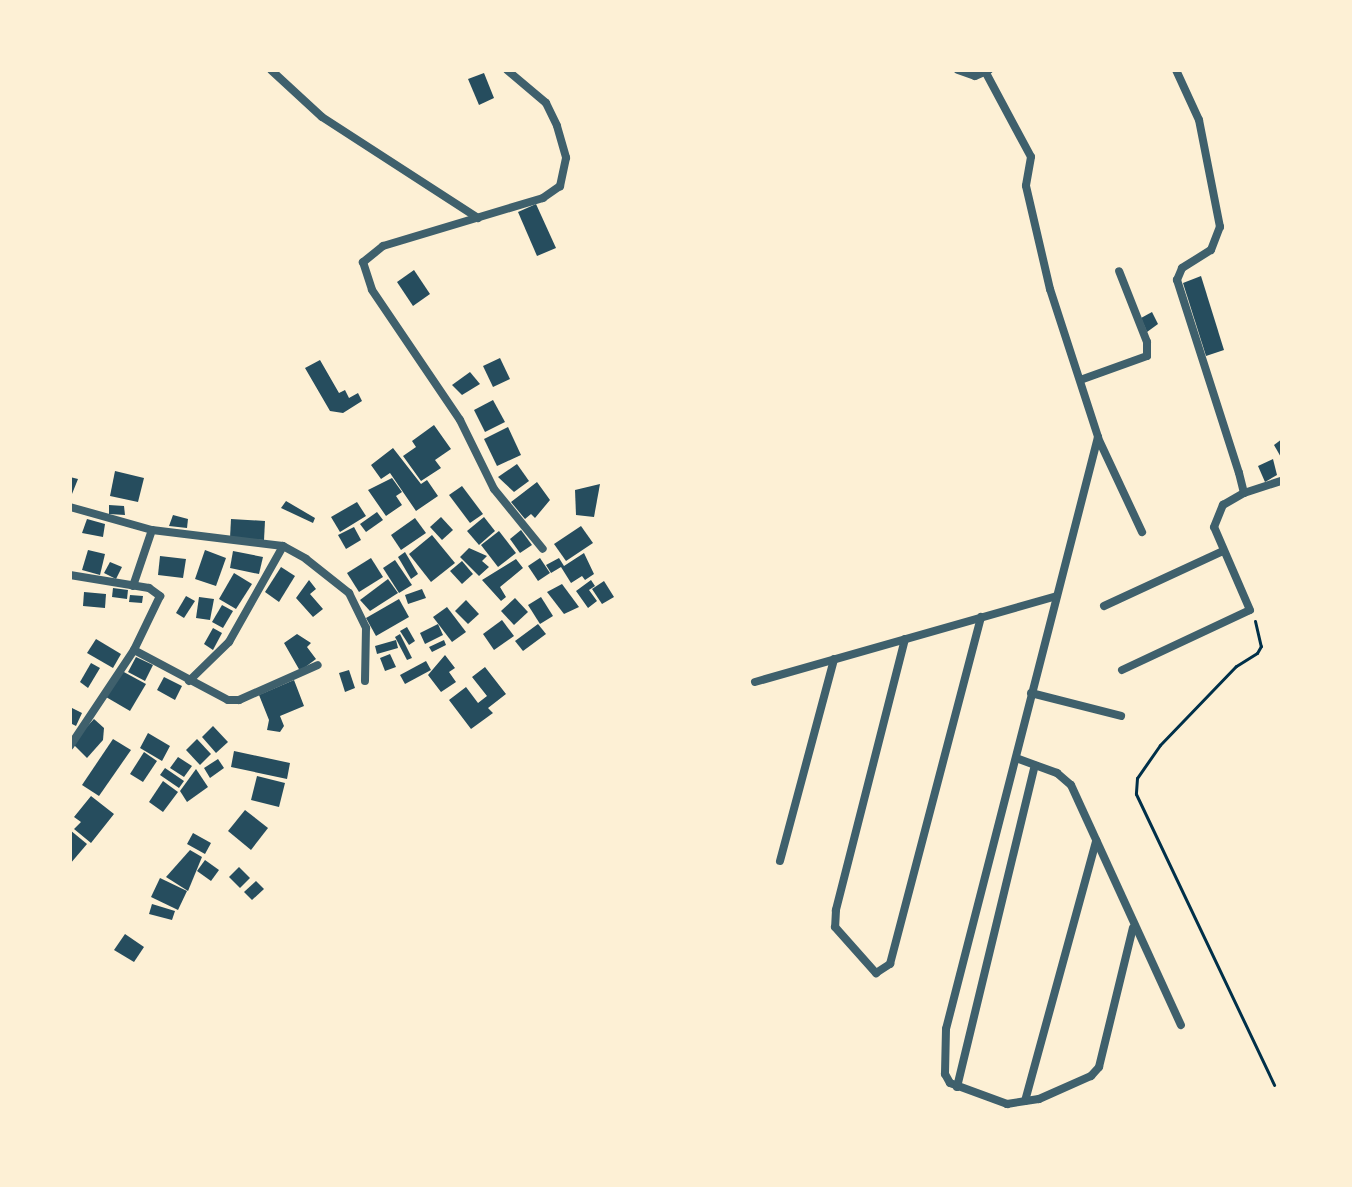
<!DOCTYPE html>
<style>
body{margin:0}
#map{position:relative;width:1352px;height:1187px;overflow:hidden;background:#fdf0d5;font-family:"IBM Plex Sans",sans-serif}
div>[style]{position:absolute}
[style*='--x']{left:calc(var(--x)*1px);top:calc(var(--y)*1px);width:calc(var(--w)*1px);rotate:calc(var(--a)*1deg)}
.building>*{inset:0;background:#264d5e}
.path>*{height:3px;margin:-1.5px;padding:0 1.5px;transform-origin:1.5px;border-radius:1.5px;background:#003049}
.minor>*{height:8px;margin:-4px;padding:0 4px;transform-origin:4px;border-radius:4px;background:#3f606c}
span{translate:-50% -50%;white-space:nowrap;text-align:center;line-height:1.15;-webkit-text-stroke:6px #fdf0d5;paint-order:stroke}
.frame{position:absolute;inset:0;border:72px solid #fdf0d5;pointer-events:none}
</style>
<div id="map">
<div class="building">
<div style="clip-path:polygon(484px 73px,494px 98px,479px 105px,468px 79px)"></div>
<div style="clip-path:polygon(536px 204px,556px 248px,537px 256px,518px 212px)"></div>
<div style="clip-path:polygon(414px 270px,430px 294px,413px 306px,397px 282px)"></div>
<div style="clip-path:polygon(1201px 276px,1224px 350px,1206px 356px,1183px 283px)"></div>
<div style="clip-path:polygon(1152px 312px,1158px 324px,1147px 332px,1141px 318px)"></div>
<div style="clip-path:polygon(500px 358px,510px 379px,493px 387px,483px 366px)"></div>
<div style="clip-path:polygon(320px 360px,339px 393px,345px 390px,349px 398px,358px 393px,362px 401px,343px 413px,330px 411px,305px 368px)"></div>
<div style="clip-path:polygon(470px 372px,480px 384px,462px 395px,452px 385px)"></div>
<div style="clip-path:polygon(493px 400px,505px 422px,485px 432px,474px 410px)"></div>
<div style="clip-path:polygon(434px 425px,451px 449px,435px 460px,441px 468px,421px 481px,403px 456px,416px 447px,412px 441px)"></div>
<div style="clip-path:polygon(508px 427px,521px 455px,497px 466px,484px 439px)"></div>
<div style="clip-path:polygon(1282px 439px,1282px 459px,1274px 445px)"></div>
<div style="clip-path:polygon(393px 448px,421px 484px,427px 480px,438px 496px,416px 511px,390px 473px,381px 479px,371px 465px)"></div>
<div style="clip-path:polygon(1273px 459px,1277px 475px,1265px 482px,1258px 466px)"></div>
<div style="clip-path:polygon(517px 464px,529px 481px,514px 492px,498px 477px)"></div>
<div style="clip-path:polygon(115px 471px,144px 478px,138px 502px,110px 496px)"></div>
<div style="clip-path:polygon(70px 477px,78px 479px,70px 499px)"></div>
<div style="clip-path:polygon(392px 478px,402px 492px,396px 496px,402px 505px,386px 516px,368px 490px)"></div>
<div style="clip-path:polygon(537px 482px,550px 500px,535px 518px,531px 514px,525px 519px,511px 502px)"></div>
<div style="clip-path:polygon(600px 484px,594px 517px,576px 515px,575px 490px)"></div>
<div style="clip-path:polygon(462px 486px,483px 514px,470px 523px,449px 495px)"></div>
<div style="clip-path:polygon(286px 501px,315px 518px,313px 523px,281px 508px)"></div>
<div style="clip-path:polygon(357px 502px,366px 516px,340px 532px,331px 517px)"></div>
<div style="clip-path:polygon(109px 505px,124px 506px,125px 515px,109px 514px)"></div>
<div style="clip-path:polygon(377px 512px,383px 520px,366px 532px,360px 524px)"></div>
<div style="clip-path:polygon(173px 515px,188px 519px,187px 528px,169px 526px)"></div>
<div style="clip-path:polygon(441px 517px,453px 530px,442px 540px,430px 527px)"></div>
<div style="clip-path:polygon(484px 517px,495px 531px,479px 545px,467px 531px)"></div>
<div style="clip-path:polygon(415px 518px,426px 533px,401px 550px,391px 535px)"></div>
<div style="clip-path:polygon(87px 519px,105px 524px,103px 537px,82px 533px)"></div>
<div style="clip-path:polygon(231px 519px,265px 521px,264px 540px,230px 538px)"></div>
<div style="clip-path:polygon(581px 526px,593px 543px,566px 561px,554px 544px)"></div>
<div style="clip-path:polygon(354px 527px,361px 540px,346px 549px,338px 535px)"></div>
<div style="clip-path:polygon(521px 530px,532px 545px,520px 553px,510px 539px)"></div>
<div style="clip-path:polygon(499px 531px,516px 553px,498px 567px,481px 545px)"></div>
<div style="clip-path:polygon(432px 535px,455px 563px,431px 582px,409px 554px)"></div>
<div style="clip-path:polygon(469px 548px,487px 556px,482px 561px,489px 567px,479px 576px,460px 557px)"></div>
<div style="clip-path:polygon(88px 550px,105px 554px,100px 575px,82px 570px)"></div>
<div style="clip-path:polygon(205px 550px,226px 558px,216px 586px,195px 579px)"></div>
<div style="clip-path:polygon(233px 551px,263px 557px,259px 574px,230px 568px)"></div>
<div style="clip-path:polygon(405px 552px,418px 574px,411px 579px,398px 557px)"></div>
<div style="clip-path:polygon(584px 553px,594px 574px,585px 580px,582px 576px,571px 583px,561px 567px,551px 573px,546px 565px,559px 558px,564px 566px)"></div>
<div style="clip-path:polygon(160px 556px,186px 559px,183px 578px,158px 575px)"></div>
<div style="clip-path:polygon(371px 558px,383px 577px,359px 592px,347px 573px)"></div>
<div style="clip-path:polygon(540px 558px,550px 573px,538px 581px,528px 566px)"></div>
<div style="clip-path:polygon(516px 559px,523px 568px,500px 587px,506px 597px,501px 601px,482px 580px)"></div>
<div style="clip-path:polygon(395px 560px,412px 585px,399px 593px,383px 568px)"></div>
<div style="clip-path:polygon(462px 561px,473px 574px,462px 584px,450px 571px)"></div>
<div style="clip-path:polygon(110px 562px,122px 567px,116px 579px,104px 573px)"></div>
<div style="clip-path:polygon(281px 567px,295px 576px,279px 602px,265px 592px)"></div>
<div style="clip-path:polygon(234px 573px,252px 584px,236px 609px,219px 599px)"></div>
<div style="clip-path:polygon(388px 579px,398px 593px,370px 611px,360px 600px)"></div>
<div style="clip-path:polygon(309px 580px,316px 589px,310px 594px,323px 609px,313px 617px,296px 598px)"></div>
<div style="clip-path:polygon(591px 580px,595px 586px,589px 590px,597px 601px,588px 608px,576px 591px)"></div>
<div style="clip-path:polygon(604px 581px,614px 597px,602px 604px,592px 589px)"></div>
<div style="clip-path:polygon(562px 584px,579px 607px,564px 614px,547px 592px)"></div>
<div style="clip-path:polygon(113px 588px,128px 590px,127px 599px,112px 597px)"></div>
<div style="clip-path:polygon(422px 589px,426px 598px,408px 604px,405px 595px)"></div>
<div style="clip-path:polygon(84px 592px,106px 594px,105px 608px,83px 606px)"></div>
<div style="clip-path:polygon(130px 595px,143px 596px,142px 603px,129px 602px)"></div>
<div style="clip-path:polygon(186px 596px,195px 601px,184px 618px,176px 613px)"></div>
<div style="clip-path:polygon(199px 597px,214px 599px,210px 620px,196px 618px)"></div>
<div style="clip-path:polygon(541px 597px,553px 616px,540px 624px,528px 605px)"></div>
<div style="clip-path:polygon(515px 598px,528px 612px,514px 625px,501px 611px)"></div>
<div style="clip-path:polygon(399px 599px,409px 617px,376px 636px,366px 618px)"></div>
<div style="clip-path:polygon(466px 600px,479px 614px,468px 624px,455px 611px)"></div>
<div style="clip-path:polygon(222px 605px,233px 611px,223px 628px,212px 622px)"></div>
<div style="clip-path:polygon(447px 607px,466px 632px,452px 642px,433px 617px)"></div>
<div style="clip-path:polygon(502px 620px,514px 636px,494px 650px,483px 634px)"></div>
<div style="clip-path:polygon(438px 624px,443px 635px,425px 644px,420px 633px)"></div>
<div style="clip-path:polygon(538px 624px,546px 634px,523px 651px,515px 641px)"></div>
<div style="clip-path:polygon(407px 627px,415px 641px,409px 645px,400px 631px)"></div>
<div style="clip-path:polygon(213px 628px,222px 633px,213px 650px,204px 644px)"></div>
<div style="clip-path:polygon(297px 634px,311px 643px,307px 647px,316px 659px,300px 671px,284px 643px)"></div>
<div style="clip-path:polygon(400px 634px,412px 658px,407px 660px,395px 637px)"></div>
<div style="clip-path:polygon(96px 639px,121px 654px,113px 668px,87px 653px)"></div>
<div style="clip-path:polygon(396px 640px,398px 648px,377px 654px,375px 646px)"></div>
<div style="clip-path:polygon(444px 640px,446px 645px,432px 652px,429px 647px)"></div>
<div style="clip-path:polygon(390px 654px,396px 667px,385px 671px,380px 658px)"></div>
<div style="clip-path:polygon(445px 655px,455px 668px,449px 672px,456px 682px,441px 692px,428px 675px)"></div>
<div style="clip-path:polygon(136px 657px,153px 665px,145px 681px,128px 672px)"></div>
<div style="clip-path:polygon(426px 661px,431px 670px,405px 684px,400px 675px)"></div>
<div style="clip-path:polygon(91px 663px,100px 668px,88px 688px,80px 682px)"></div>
<div style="clip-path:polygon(485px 667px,506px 694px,488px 708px,493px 713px,471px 729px,449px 700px,466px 687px,478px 703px,487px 696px,472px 677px)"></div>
<div style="clip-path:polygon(349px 670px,355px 688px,345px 692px,339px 673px)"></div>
<div style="clip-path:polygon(122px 671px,146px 684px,130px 711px,106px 697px)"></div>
<div style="clip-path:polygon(164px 677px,182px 686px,175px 700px,157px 690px)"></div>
<div style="clip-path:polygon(294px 680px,304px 706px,280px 716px,284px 726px,280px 732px,267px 730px,269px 720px,259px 695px)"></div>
<div style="clip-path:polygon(70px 707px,82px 713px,76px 726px,70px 723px)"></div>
<div style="clip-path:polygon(94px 719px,104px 728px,103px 740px,87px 758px,72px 743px)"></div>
<div style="clip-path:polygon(213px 726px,228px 742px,216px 753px,202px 737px)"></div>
<div style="clip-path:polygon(148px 733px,170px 746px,162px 761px,140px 748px)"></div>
<div style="clip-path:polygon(113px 739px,131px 750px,99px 796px,82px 785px)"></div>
<div style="clip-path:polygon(197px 739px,211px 754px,200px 765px,186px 750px)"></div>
<div style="clip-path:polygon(234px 751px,290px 763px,287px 779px,231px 767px)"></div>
<div style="clip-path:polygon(144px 752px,157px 761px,143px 782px,130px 774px)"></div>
<div style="clip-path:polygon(178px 757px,192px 766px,184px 777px,170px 768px)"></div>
<div style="clip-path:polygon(218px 759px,224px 768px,210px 778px,204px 768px)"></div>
<div style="clip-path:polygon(165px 768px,184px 781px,179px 788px,160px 775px)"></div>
<div style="clip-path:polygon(196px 769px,208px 787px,187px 802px,180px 791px)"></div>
<div style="clip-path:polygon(257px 776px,285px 783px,279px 807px,251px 800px)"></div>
<div style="clip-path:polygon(163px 781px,178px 792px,163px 812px,149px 802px)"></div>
<div style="clip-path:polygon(91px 796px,114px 814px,91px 843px,74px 829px,81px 822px,74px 817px)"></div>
<div style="clip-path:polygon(245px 810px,268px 828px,251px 850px,228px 831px)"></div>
<div style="clip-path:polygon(70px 830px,87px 844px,70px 864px)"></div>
<div style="clip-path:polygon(193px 833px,211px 843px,205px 854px,187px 844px)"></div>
<div style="clip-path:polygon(190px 850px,202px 857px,188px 891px,166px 877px)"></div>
<div style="clip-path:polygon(205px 860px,219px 870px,211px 881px,197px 871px)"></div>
<div style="clip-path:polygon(239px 867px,250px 878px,240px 888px,229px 877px)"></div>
<div style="clip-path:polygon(160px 878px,187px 891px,178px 910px,151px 897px)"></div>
<div style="clip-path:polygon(256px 881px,264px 889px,252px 900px,244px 892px)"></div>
<div style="clip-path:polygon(152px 904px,175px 911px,172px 920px,149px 914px)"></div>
<div style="clip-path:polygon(125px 934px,144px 947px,134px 962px,114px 950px)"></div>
</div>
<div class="path">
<div style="--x:1255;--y:621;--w:26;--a:77"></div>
<div style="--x:1261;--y:646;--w:8;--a:120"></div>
<div style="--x:1257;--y:653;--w:25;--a:148"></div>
<div style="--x:1236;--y:666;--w:110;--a:133.9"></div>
<div style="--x:1160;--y:745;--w:40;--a:124.9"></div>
<div style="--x:1137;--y:778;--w:16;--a:94"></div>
<div style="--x:1136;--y:794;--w:322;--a:64.6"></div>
</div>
<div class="minor">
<div style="--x:271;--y:70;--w:69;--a:42.7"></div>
<div style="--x:322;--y:117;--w:186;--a:32.9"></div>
<div style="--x:507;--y:70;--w:51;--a:40.2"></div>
<div style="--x:546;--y:103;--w:25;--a:64"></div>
<div style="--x:557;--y:126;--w:33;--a:74"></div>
<div style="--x:566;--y:158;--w:29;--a:102"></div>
<div style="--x:560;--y:186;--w:21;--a:145"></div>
<div style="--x:543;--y:198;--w:167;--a:163.3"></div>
<div style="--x:383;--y:246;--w:26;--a:141"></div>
<div style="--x:363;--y:262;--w:29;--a:72"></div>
<div style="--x:372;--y:290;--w:157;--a:55.9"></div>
<div style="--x:460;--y:420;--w:77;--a:63.8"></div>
<div style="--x:494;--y:489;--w:77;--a:50.8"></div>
<div style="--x:958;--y:70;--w:18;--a:19"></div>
<div style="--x:975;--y:76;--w:15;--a:-23"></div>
<div style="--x:986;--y:73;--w:95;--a:61.8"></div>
<div style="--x:1031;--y:157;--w:29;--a:100"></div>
<div style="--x:1026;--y:186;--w:106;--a:76.9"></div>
<div style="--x:1050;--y:289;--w:156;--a:72"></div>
<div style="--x:1098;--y:437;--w:611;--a:104.4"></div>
<div style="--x:946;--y:1029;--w:45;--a:91.3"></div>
<div style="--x:945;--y:1074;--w:10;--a:61"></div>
<div style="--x:950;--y:1083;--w:61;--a:20.2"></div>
<div style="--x:1007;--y:1104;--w:32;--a:-9"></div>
<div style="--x:1039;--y:1099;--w:57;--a:-23.9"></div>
<div style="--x:1091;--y:1076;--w:12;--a:-48"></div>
<div style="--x:1099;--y:1067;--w:143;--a:-76.3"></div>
<div style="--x:1083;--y:379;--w:68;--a:-19.8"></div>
<div style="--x:1147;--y:356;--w:14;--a:-90"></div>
<div style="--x:1147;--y:342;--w:76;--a:-111.5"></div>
<div style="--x:1098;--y:438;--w:104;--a:64.9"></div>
<div style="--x:1244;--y:493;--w:40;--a:-18"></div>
<div style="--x:70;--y:507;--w:85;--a:15.7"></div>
<div style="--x:152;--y:530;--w:132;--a:7"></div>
<div style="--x:283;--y:546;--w:26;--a:29"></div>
<div style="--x:306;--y:559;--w:55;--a:38.3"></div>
<div style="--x:349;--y:593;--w:39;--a:64"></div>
<div style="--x:366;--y:628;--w:53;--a:91.1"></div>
<div style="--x:70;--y:575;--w:80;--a:9.3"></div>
<div style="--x:149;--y:588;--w:14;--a:36"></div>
<div style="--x:160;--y:596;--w:60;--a:115.7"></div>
<div style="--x:134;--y:650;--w:115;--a:123.7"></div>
<div style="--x:133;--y:586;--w:59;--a:-71.3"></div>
<div style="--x:1104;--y:606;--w:129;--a:-24.8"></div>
<div style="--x:905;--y:639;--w:280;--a:104.3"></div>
<div style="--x:836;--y:910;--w:17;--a:93"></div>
<div style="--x:835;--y:927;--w:62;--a:48.3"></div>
<div style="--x:876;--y:973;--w:17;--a:-33"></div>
<div style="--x:890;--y:964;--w:359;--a:-75.3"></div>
<div style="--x:134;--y:650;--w:106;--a:28"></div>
<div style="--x:228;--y:700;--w:11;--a:0"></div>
<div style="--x:239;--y:700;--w:86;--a:-23.9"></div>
<div style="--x:1122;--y:670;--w:141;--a:-25.1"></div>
<div style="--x:1250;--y:610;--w:90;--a:-113.4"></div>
<div style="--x:1214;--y:527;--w:24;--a:-68"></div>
<div style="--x:1223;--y:505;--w:24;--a:-30"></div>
<div style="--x:1244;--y:493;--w:21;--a:-104"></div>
<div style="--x:1239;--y:473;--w:203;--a:-107.8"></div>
<div style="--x:1177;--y:280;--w:13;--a:-67"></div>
<div style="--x:1182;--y:268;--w:34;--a:-32"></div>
<div style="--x:1211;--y:250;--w:25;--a:-69"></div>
<div style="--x:1220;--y:227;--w:109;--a:-101.1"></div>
<div style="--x:1199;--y:120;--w:55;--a:-114.7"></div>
<div style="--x:189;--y:681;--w:56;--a:-44.3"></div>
<div style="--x:229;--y:642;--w:110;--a:-60.6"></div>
<div style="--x:755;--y:682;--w:313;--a:-15.9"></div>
<div style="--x:1031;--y:693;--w:93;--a:14.3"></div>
<div style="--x:1016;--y:758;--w:44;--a:20.1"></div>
<div style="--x:1057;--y:773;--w:18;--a:41"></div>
<div style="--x:1071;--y:785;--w:264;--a:65.4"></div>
<div style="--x:780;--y:861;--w:209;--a:-75"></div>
<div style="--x:957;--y:1087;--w:331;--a:-76.4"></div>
<div style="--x:1025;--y:1101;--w:270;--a:-74.7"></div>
</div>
<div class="frame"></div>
</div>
